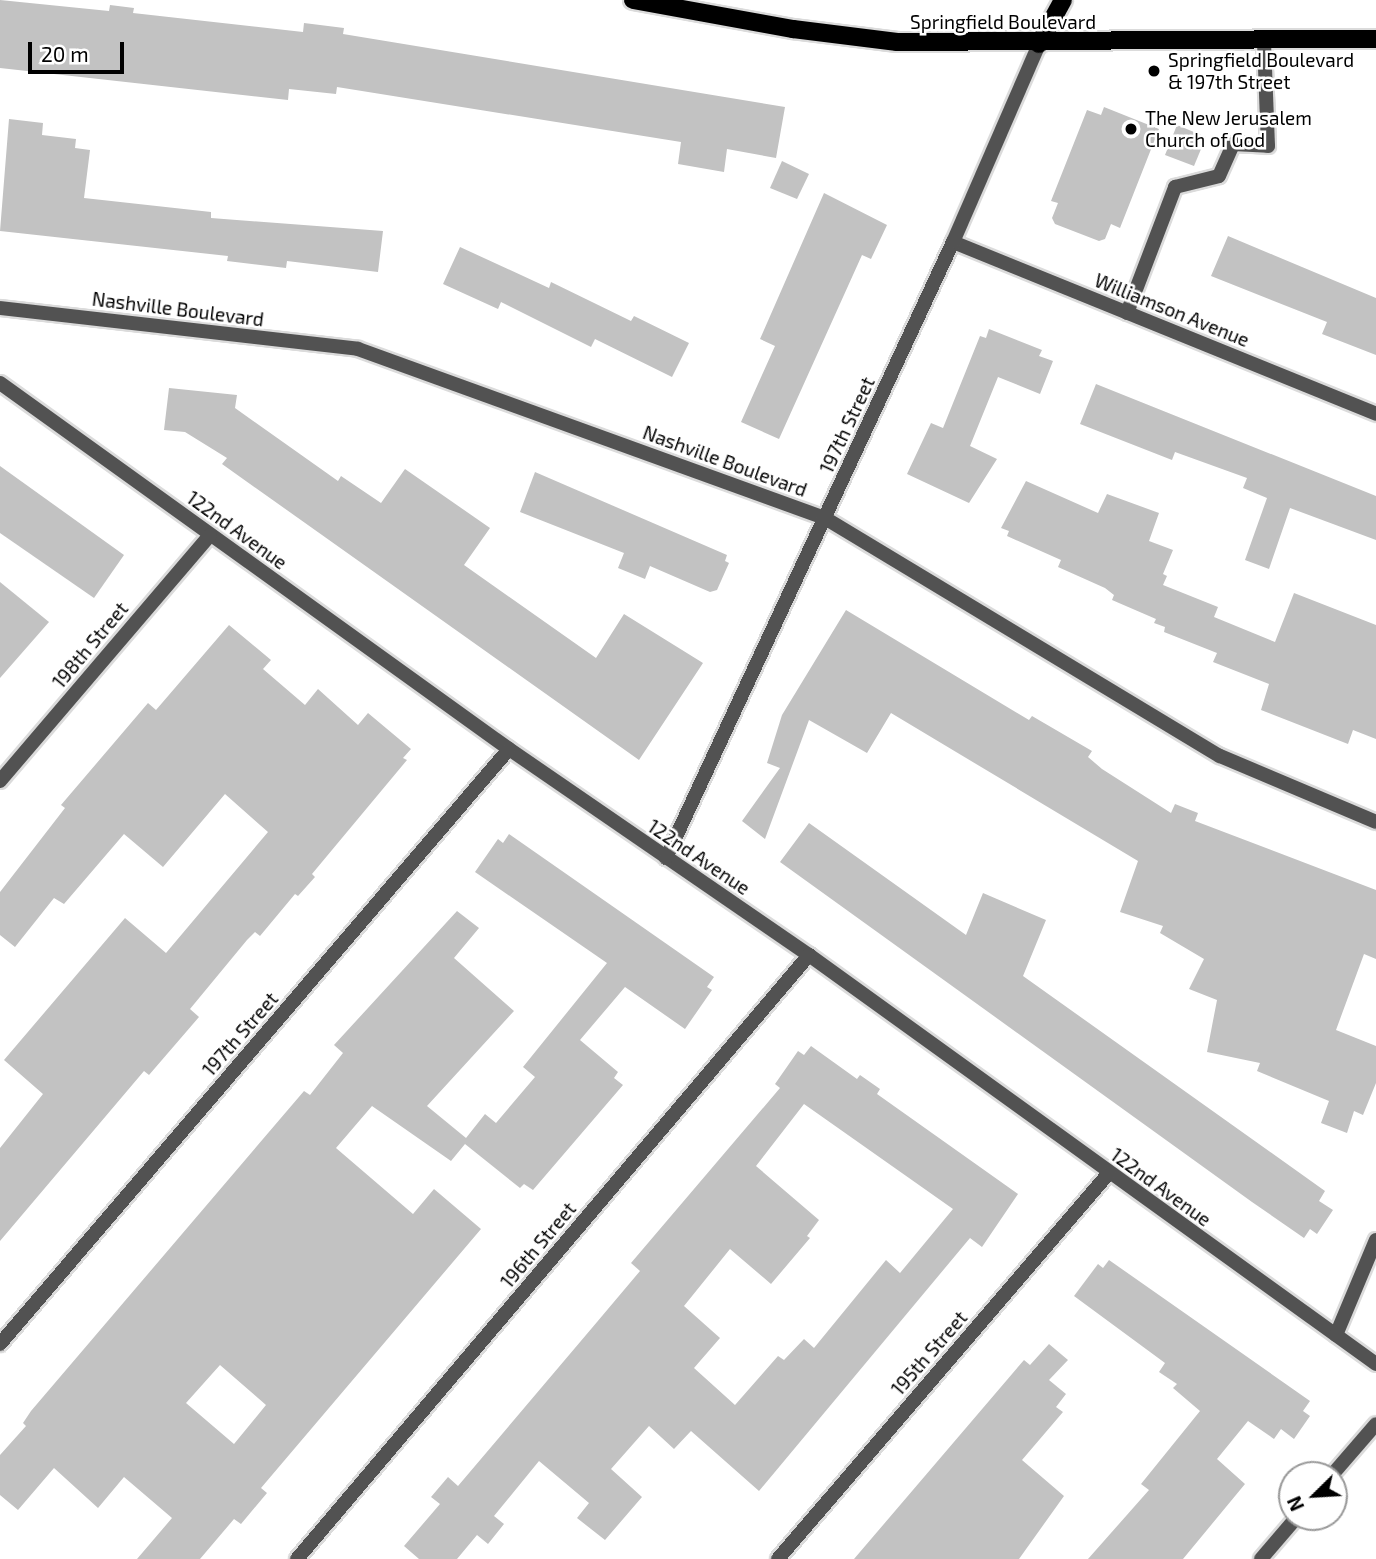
<!DOCTYPE html>
<style>
body{margin:0}
#map{position:relative;width:1376px;height:1559px;overflow:hidden;background:#fff;font-family:"Exo 2",sans-serif}
div>[style]{position:absolute}
[style*='--x']{left:calc(var(--x)*1px);top:calc(var(--y)*1px);width:calc(var(--w)*1px);rotate:calc(var(--a)*1deg)}
.building>*{inset:0;background:#c2c2c2}
.roads{filter:drop-shadow(2px 0 #dbdbdb) drop-shadow(-2px 0 #dbdbdb) drop-shadow(0 2px #dbdbdb) drop-shadow(0 -2px #dbdbdb)}
.lane>*{height:14px;margin:-7px;padding:0 7px;transform-origin:7px;border-radius:7px;background:#525252}
.street>*{height:14px;margin:-7px;padding:0 7px;transform-origin:7px;border-radius:7px;background:#525252}
.primary>*{height:18px;margin:-9px;padding:0 9px;transform-origin:9px;border-radius:9px;background:#000}
.dots>*{width:19px;height:19px;translate:-50% -50%;box-sizing:border-box;border:4px solid #fff;border-radius:50%}
span{translate:-50% -50%;white-space:nowrap;text-align:center;line-height:1.15;-webkit-text-stroke:5px #fff;paint-order:stroke}
.street-label{font-size:19px;color:#000}
.poi-label{font-size:19px;color:#000}
.left{translate:0 -50%;text-align:left}
.north{position:absolute;left:1278px;top:1461px;width:70px;height:70px;box-sizing:border-box;background:#fff;border:2px solid #999;border-radius:50%;rotate:246deg;font-size:19px;font-weight:700;line-height:28px;text-align:center;color:#000}
.north::after{content:'';display:block;margin:auto;width:24px;height:32px;background:#000;clip-path:polygon(50% 0,100% 100%,50% 72%,0 100%)}
.scale{position:absolute;left:28px;top:42px;width:96px;height:32px;box-sizing:border-box;border:4px solid #000;border-top:0;padding-left:9px;font-size:21px;line-height:24px;white-space:nowrap;color:#000;-webkit-text-stroke:5px #fff;paint-order:stroke}
</style>
<div id="map">
<div class="building">
<div style="clip-path:polygon(0 0,109px 11px,110px 5px,134px 8px,133px 13px,303px 32px,304px 23px,344px 28px,343px 34px,785px 107px,776px 158px,727px 149px,724px 172px,678px 164px,681px 142px,337px 87px,336px 94px,289px 89px,288px 100px,0 68px)"></div>
<div style="clip-path:polygon(1104px 107px,1159px 129px,1120px 228px,1111px 224px,1105px 239px,1099px 241px,1055px 224px,1052px 218px,1058px 203px,1051px 201px,1087px 110px,1101px 115px)"></div>
<div style="clip-path:polygon(9px 119px,43px 123px,42px 135px,76px 139px,75px 148px,90px 150px,84px 198px,211px 212px,211px 218px,383px 231px,378px 272px,287px 261px,286px 268px,227px 261px,228px 256px,0 231px)"></div>
<div style="clip-path:polygon(1177px 125px,1206px 137px,1194px 166px,1165px 155px)"></div>
<div style="clip-path:polygon(782px 161px,809px 174px,797px 199px,770px 188px)"></div>
<div style="clip-path:polygon(824px 193px,887px 225px,871px 259px,862px 255px,779px 439px,741px 422px,775px 346px,760px 339px)"></div>
<div style="clip-path:polygon(1228px 236px,1376px 298px,1376px 355px,1322px 334px,1327px 322px,1211px 276px)"></div>
<div style="clip-path:polygon(460px 247px,549px 288px,551px 282px,631px 321px,634px 316px,689px 343px,672px 377px,595px 339px,591px 347px,501px 302px,498px 309px,443px 284px)"></div>
<div style="clip-path:polygon(989px 329px,1042px 350px,1039px 356px,1053px 361px,1040px 394px,998px 377px,970px 446px,997px 459px,969px 503px,907px 474px,931px 423px,943px 428px,980px 336px,986px 338px)"></div>
<div style="clip-path:polygon(1096px 384px,1376px 496px,1376px 540px,1290px 508px,1269px 569px,1245px 560px,1267px 498px,1243px 488px,1247px 478px,1175px 452px,1172px 460px,1080px 424px)"></div>
<div style="clip-path:polygon(169px 388px,237px 395px,235px 408px,338px 481px,341px 476px,381px 503px,405px 469px,490px 528px,464px 565px,596px 658px,624px 614px,703px 663px,639px 760px,222px 464px,227px 458px,185px 432px,164px 430px)"></div>
<div style="clip-path:polygon(0 466px,124px 555px,94px 598px,0 533px)"></div>
<div style="clip-path:polygon(535px 472px,727px 555px,725px 561px,729px 563px,717px 590px,710px 592px,650px 566px,645px 579px,618px 568px,624px 553px,520px 512px)"></div>
<div style="clip-path:polygon(1026px 481px,1098px 513px,1107px 494px,1159px 513px,1149px 541px,1173px 550px,1163px 574px,1167px 576px,1163px 585px,1218px 607px,1214px 617px,1275px 642px,1294px 593px,1376px 625px,1376px 739px,1353px 730px,1348px 744px,1261px 710px,1269px 684px,1213px 662px,1217px 653px,1164px 632px,1165px 627px,1154px 623px,1156px 619px,1112px 600px,1114px 595px,1105px 588px,1058px 567px,1061px 560px,1007px 536px,1009px 531px,1001px 528px)"></div>
<div style="clip-path:polygon(0 582px,49px 622px,0 678px)"></div>
<div style="clip-path:polygon(846px 610px,1029px 720px,1032px 716px,1092px 751px,1088px 757px,1102px 769px,1171px 813px,1175px 804px,1198px 813px,1195px 821px,1376px 890px,1376px 959px,1364px 954px,1336px 1030px,1376px 1046px,1376px 1083px,1363px 1115px,1354px 1111px,1347px 1133px,1321px 1123px,1329px 1101px,1257px 1071px,1260px 1063px,1207px 1052px,1217px 1000px,1189px 989px,1204px 959px,1160px 933px,1163px 926px,1120px 912px,1138px 861px,891px 713px,867px 753px,809px 720px,765px 839px,742px 821px,780px 768px,767px 763px,782px 715px)"></div>
<div style="clip-path:polygon(229px 625px,271px 660px,263px 669px,305px 705px,318px 689px,358px 725px,368px 713px,411px 749px,403px 758px,407px 760px,312px 874px,315px 877px,298px 896px,295px 894px,260px 936px,255px 932px,247px 940px,190px 1009px,199px 1017px,149px 1075px,144px 1071px,0 1241px,0 1148px,43px 1094px,4px 1060px,125px 918px,166px 953px,268px 832px,225px 794px,163px 867px,124px 834px,64px 904px,54px 898px,15px 947px,0 935px,0 892px,65px 808px,61px 805px,148px 703px,156px 710px)"></div>
<div style="clip-path:polygon(809px 823px,966px 935px,983px 893px,1046px 920px,1023px 976px,1325px 1191px,1319px 1201px,1333px 1210px,1317px 1234px,1310px 1229px,1304px 1238px,1252px 1202px,780px 862px)"></div>
<div style="clip-path:polygon(evenodd,509px 834px,714px 977px,707px 987px,712px 990px,685px 1029px,625px 987px,580px 1040px,618px 1072px,614px 1078px,623px 1085px,533px 1190px,524px 1184px,520px 1188px,465px 1144px,451px 1161px,372px 1106px,336px 1148px,413px 1214px,434px 1189px,481px 1229px,261px 1488px,267px 1493px,241px 1524px,234px 1519px,200px 1559px,137px 1559px,172px 1518px,124px 1477px,98px 1508px,54px 1468px,18px 1510px,0 1495px,0 1455px,26px 1426px,23px 1423px,31px 1411px,304px 1091px,310px 1095px,343px 1053px,334px 1045px,457px 911px,479px 928px,454px 958px,514px 1011px,427px 1106px,466px 1138px,485px 1114px,496px 1123px,535px 1077px,523px 1067px,607px 963px,475px 872px,498px 839px,503px 843px,509px 834px,220px 1365px,266px 1405px,234px 1444px,186px 1403px,220px 1365px)"></div>
<div style="clip-path:polygon(evenodd,811px 1046px,857px 1079px,860px 1075px,880px 1089px,877px 1094px,1018px 1194px,982px 1247px,970px 1238px,759px 1491px,691px 1431px,674px 1449px,649px 1426px,611px 1469px,642px 1497px,605px 1540px,577px 1518px,589px 1503px,539px 1461px,494px 1516px,504px 1524px,488px 1544px,477px 1535px,457px 1559px,419px 1559px,404px 1546px,440px 1504px,431px 1497px,448px 1477px,458px 1486px,597px 1322px,640px 1271px,631px 1263px,780px 1088px,775px 1084px,798px 1051px,804px 1055px,811px 1046px,804px 1104px,953px 1209px,900px 1273px,886px 1260px,814px 1348px,804px 1339px,784px 1360px,778px 1356px,735px 1405px,694px 1368px,720px 1338px,684px 1306px,730px 1249px,771px 1284px,810px 1238px,807px 1236px,819px 1220px,756px 1166px,804px 1104px)"></div>
<div style="clip-path:polygon(1109px 1260px,1310px 1401px,1303px 1411px,1310px 1416px,1294px 1439px,1281px 1429px,1274px 1439px,1248px 1421px,1217px 1459px,1245px 1484px,1183px 1559px,1088px 1559px,1149px 1490px,1141px 1484px,1200px 1411px,1173px 1388px,1177px 1384px,1159px 1372px,1165px 1363px,1074px 1296px,1098px 1264px,1103px 1268px)"></div>
<div style="clip-path:polygon(1049px 1344px,1068px 1360px,1049px 1380px,1066px 1394px,1056px 1407px,1063px 1412px,1022px 1460px,1064px 1496px,1019px 1559px,854px 1559px,1024px 1360px,1030px 1365px)"></div>
</div>
<div class="roads">
<div class="lane">
<div style="--x:1127;--y:313;--w:135;--a:-69.1"></div>
<div style="--x:1175;--y:187;--w:45;--a:-14"></div>
<div style="--x:1219;--y:176;--w:35;--a:-66"></div>
<div style="--x:1233;--y:144;--w:35;--a:3"></div>
<div style="--x:1268;--y:146;--w:105;--a:-92.2"></div>
</div>
<div class="street">
<div style="--x:953;--y:242;--w:457;--a:22.1"></div>
<div style="--x:0;--y:308;--w:360;--a:6.5"></div>
<div style="--x:358;--y:349;--w:497;--a:19.9"></div>
<div style="--x:825;--y:518;--w:461;--a:31.1"></div>
<div style="--x:1220;--y:756;--w:169;--a:22.9"></div>
<div style="--x:0;--y:383;--w:627;--a:35.72"></div>
<div style="--x:509;--y:749;--w:364;--a:34.5"></div>
<div style="--x:809;--y:955;--w:699;--a:35.8"></div>
<div style="--x:0;--y:781;--w:323;--a:-49.5"></div>
<div style="--x:666;--y:858;--w:680;--a:-65.02"></div>
<div style="--x:953;--y:242;--w:216;--a:-66.5"></div>
<div style="--x:1336;--y:1335;--w:103;--a:-67.2"></div>
<div style="--x:0;--y:1344;--w:783;--a:-49.45"></div>
<div style="--x:1332;--y:1475;--w:67;--a:-49.2"></div>
<div style="--x:297;--y:1559;--w:792;--a:-49.71"></div>
<div style="--x:778;--y:1559;--w:508;--a:-49.39"></div>
<div style="--x:1261;--y:1559;--w:55;--a:-49.4"></div>
</div>
<div class="primary">
<div style="--x:633;--y:0;--w:163;--a:10.3"></div>
<div style="--x:793;--y:29;--w:105;--a:7.1"></div>
<div style="--x:897;--y:42;--w:479;--a:-0.4"></div>
<div style="--x:1039;--y:44;--w:50;--a:-61.4"></div>
</div>
</div>
<div class="dots">
<div style="left:1154px;top:71px;background:#000"></div>
<div style="left:1131px;top:129px;background:#000"></div>
</div>
<div class="street-label">
<span style="left:1003px;top:22px">Springfield Boulevard</span>
<span style="left:178px;top:309px;rotate:7deg">Nashville Boulevard</span>
<span style="left:1172px;top:310px;rotate:22deg">Williamson Avenue</span>
<span style="left:847px;top:425px;rotate:-65deg">197th Street</span>
<span style="left:725px;top:461px;rotate:20deg">Nashville Boulevard</span>
<span style="left:237px;top:530px;rotate:36deg">122nd Avenue</span>
<span style="left:90px;top:645px;rotate:-50deg">198th Street</span>
<span style="left:699px;top:857px;rotate:34deg">122nd Avenue</span>
<span style="left:240px;top:1034px;rotate:-49deg">197th Street</span>
<span style="left:1161px;top:1187px;rotate:36deg">122nd Avenue</span>
<span style="left:538px;top:1245px;rotate:-50deg">196th Street</span>
<span style="left:929px;top:1353px;rotate:-49deg">195th Street</span>
</div>
<div class="poi-label">
<span class="left" style="left:1168px;top:71px">Springfield Boulevard<br>&amp; 197th Street</span>
<span class="left" style="left:1145px;top:129px">The New Jerusalem<br>Church of God</span>
</div>
<div class="north">N</div>
<div class="scale">20 m</div>
</div>
